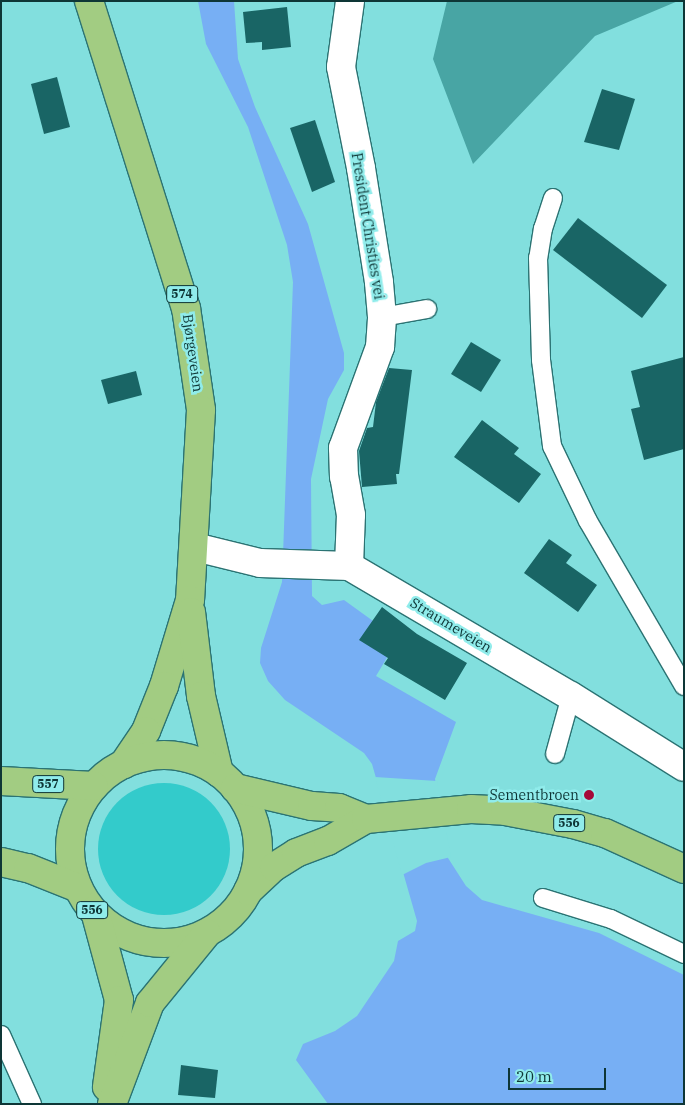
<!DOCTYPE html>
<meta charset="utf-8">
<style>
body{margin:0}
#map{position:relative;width:685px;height:1105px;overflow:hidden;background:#82dfde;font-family:"IBM Plex Serif",serif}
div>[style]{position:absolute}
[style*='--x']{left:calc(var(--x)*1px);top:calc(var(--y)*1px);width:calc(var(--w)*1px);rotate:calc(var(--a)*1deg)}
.green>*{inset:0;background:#33cbcb}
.round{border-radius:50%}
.forest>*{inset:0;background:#48a5a4}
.water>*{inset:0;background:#77aff4}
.pier>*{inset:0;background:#82dfde}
.building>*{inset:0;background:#196565}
.roads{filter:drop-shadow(1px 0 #2b7373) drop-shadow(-1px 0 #2b7373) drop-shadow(0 1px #2b7373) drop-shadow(0 -1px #2b7373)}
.service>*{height:18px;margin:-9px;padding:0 9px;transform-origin:9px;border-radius:9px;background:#fff}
.minor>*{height:28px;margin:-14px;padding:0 14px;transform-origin:14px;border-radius:14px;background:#fff}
.primary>*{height:28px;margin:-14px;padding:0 14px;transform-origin:14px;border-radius:14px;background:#a2cc82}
.primary>.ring{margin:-14px;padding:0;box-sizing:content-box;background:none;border:28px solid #a2cc82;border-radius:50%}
.dots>*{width:14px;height:14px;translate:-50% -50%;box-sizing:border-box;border:2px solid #90eceb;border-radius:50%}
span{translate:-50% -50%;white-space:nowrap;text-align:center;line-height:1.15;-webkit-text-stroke:5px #90eceb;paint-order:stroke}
.shield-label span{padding:1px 4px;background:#90eceb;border:1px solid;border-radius:4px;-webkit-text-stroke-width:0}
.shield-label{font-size:12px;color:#0e3636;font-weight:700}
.street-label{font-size:14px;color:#0e3636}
.poi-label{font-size:14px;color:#0e3636}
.right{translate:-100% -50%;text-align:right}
.frame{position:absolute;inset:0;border:2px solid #0e3636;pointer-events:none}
.scale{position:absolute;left:508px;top:1068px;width:98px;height:22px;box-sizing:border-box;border:2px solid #0e3636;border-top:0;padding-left:6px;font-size:15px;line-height:18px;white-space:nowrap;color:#0e3636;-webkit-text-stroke:4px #90eceb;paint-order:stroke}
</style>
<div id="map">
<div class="green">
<div class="round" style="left:98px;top:783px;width:132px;height:132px"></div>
</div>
<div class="forest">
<div style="clip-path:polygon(447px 1px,678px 1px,595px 36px,473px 164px,433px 59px)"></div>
</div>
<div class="water">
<div style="clip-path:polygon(198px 1px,234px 1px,238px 59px,255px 107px,308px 224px,344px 353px,344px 370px,328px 399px,311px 479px,312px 596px,322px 605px,344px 600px,398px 639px,376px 676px,456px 722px,435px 779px,448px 858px,466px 886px,482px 900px,599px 933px,684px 975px,684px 1104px,328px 1104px,296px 1060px,303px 1044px,335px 1031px,357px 1016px,394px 961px,398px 941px,415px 931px,417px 921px,372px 764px,364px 753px,285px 700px,268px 681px,260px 663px,261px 648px,282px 582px,293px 282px,287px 245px,248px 127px,206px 44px)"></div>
</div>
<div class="pier">
<div style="clip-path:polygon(375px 777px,437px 781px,451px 857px,426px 863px,402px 875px)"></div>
</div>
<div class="building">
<div style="clip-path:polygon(287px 7px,291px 47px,262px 50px,262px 42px,246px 43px,243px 12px)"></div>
<div style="clip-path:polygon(57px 77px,70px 127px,44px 134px,31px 84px)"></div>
<div style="clip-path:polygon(602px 89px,635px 99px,619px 150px,584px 142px)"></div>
<div style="clip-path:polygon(315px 120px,335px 182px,312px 192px,290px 128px)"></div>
<div style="clip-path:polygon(578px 218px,667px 285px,642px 318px,553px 250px)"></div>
<div style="clip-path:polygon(471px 342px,501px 360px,481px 392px,451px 374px)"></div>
<div style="clip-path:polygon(684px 357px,684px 449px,644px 460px,631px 409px,640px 407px,631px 371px)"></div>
<div style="clip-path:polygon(389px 368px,412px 370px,399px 474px,396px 474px,397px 484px,362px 487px,359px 451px,367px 428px,373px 427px,376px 402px)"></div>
<div style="clip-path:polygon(136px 371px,142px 395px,108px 404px,101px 380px)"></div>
<div style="clip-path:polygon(482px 420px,519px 448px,514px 454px,541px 474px,519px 503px,454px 457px)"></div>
<div style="clip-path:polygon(549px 539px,572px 555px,566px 563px,597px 585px,578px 612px,524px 573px)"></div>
<div style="clip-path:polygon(382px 607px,417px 634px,467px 663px,445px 700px,384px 664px,388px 658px,359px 640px)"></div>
<div style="clip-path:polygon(181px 1065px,218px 1070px,215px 1098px,178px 1095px)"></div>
</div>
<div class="roads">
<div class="service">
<div style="--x:553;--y:198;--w:32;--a:108"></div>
<div style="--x:543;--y:228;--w:30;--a:99"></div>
<div style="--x:538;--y:258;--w:102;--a:88.3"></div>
<div style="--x:541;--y:360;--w:87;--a:82.7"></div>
<div style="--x:552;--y:446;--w:83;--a:64.4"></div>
<div style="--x:588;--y:521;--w:191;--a:59.8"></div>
<div style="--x:382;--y:317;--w:46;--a:-10.1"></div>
<div style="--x:555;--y:754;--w:60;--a:-74.6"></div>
<div style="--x:543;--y:898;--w:71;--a:17.2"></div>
<div style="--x:611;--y:919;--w:81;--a:25.6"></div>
<div style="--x:1;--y:1035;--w:76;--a:65.8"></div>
</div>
<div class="minor">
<div style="--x:195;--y:547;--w:67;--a:13.8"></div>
<div style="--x:260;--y:563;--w:89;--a:1.9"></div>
<div style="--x:349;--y:566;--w:257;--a:30.4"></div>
<div style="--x:571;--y:696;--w:133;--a:32.1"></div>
<div style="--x:349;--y:566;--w:51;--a:-87.8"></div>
<div style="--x:351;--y:515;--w:39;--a:-100"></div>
<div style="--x:344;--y:477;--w:29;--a:-92"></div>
<div style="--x:343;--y:448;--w:108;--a:-69.9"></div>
<div style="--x:380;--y:347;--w:30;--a:-86"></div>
<div style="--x:382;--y:317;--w:35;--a:-95"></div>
<div style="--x:379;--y:282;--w:115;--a:-99"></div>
<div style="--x:361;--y:168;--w:103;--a:-101.2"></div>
<div style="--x:341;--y:67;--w:67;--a:-82.2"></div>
</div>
<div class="primary">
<div style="--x:89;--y:1;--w:322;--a:72.5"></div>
<div style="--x:186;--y:308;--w:103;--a:81.6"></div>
<div style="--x:201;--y:410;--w:190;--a:93.3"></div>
<div style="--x:190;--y:600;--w:90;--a:106.8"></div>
<div style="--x:164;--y:686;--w:48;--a:111.8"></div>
<div style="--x:146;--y:731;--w:40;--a:124"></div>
<div style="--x:191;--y:612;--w:85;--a:83.2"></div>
<div style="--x:201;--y:696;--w:79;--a:76.8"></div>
<div class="ring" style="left:70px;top:755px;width:160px;height:160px"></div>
<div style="--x:1;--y:781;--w:93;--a:3.1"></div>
<div style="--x:235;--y:788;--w:79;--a:13.2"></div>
<div style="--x:312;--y:806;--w:27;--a:4"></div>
<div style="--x:339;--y:808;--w:29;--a:22"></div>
<div style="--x:1;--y:862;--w:28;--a:13"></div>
<div style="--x:28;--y:868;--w:54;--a:21.8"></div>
<div style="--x:248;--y:891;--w:35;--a:-43"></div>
<div style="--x:274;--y:867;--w:26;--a:-32"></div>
<div style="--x:296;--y:853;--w:34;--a:-21"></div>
<div style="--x:328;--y:841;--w:44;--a:-30.1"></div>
<div style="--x:366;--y:819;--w:105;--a:-5.4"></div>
<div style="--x:471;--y:809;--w:34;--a:3"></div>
<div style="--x:505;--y:811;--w:69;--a:10.8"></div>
<div style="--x:573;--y:824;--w:33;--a:16"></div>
<div style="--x:605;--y:833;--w:87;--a:24.5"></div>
<div style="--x:96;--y:915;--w:88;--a:74.9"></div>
<div style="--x:119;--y:1000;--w:88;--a:97.9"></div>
<div style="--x:112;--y:1104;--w:108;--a:-69.4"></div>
<div style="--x:150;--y:1003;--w:90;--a:-50.8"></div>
</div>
</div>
<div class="dots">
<div style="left:589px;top:795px;background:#a50938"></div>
</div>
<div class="shield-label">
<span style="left:182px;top:294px">574</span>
<span style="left:48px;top:784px">557</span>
<span style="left:569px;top:823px">556</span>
<span style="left:92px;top:910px">556</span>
</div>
<div class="street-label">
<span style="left:368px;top:226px;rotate:81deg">President Christies vei</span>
<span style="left:193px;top:353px;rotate:82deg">Bjørgeveien</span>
<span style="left:451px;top:625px;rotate:31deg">Straumeveien</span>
</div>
<div class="poi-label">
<span class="right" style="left:579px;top:795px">Sementbroen</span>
</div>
<div class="frame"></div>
<div class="scale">20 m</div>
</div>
